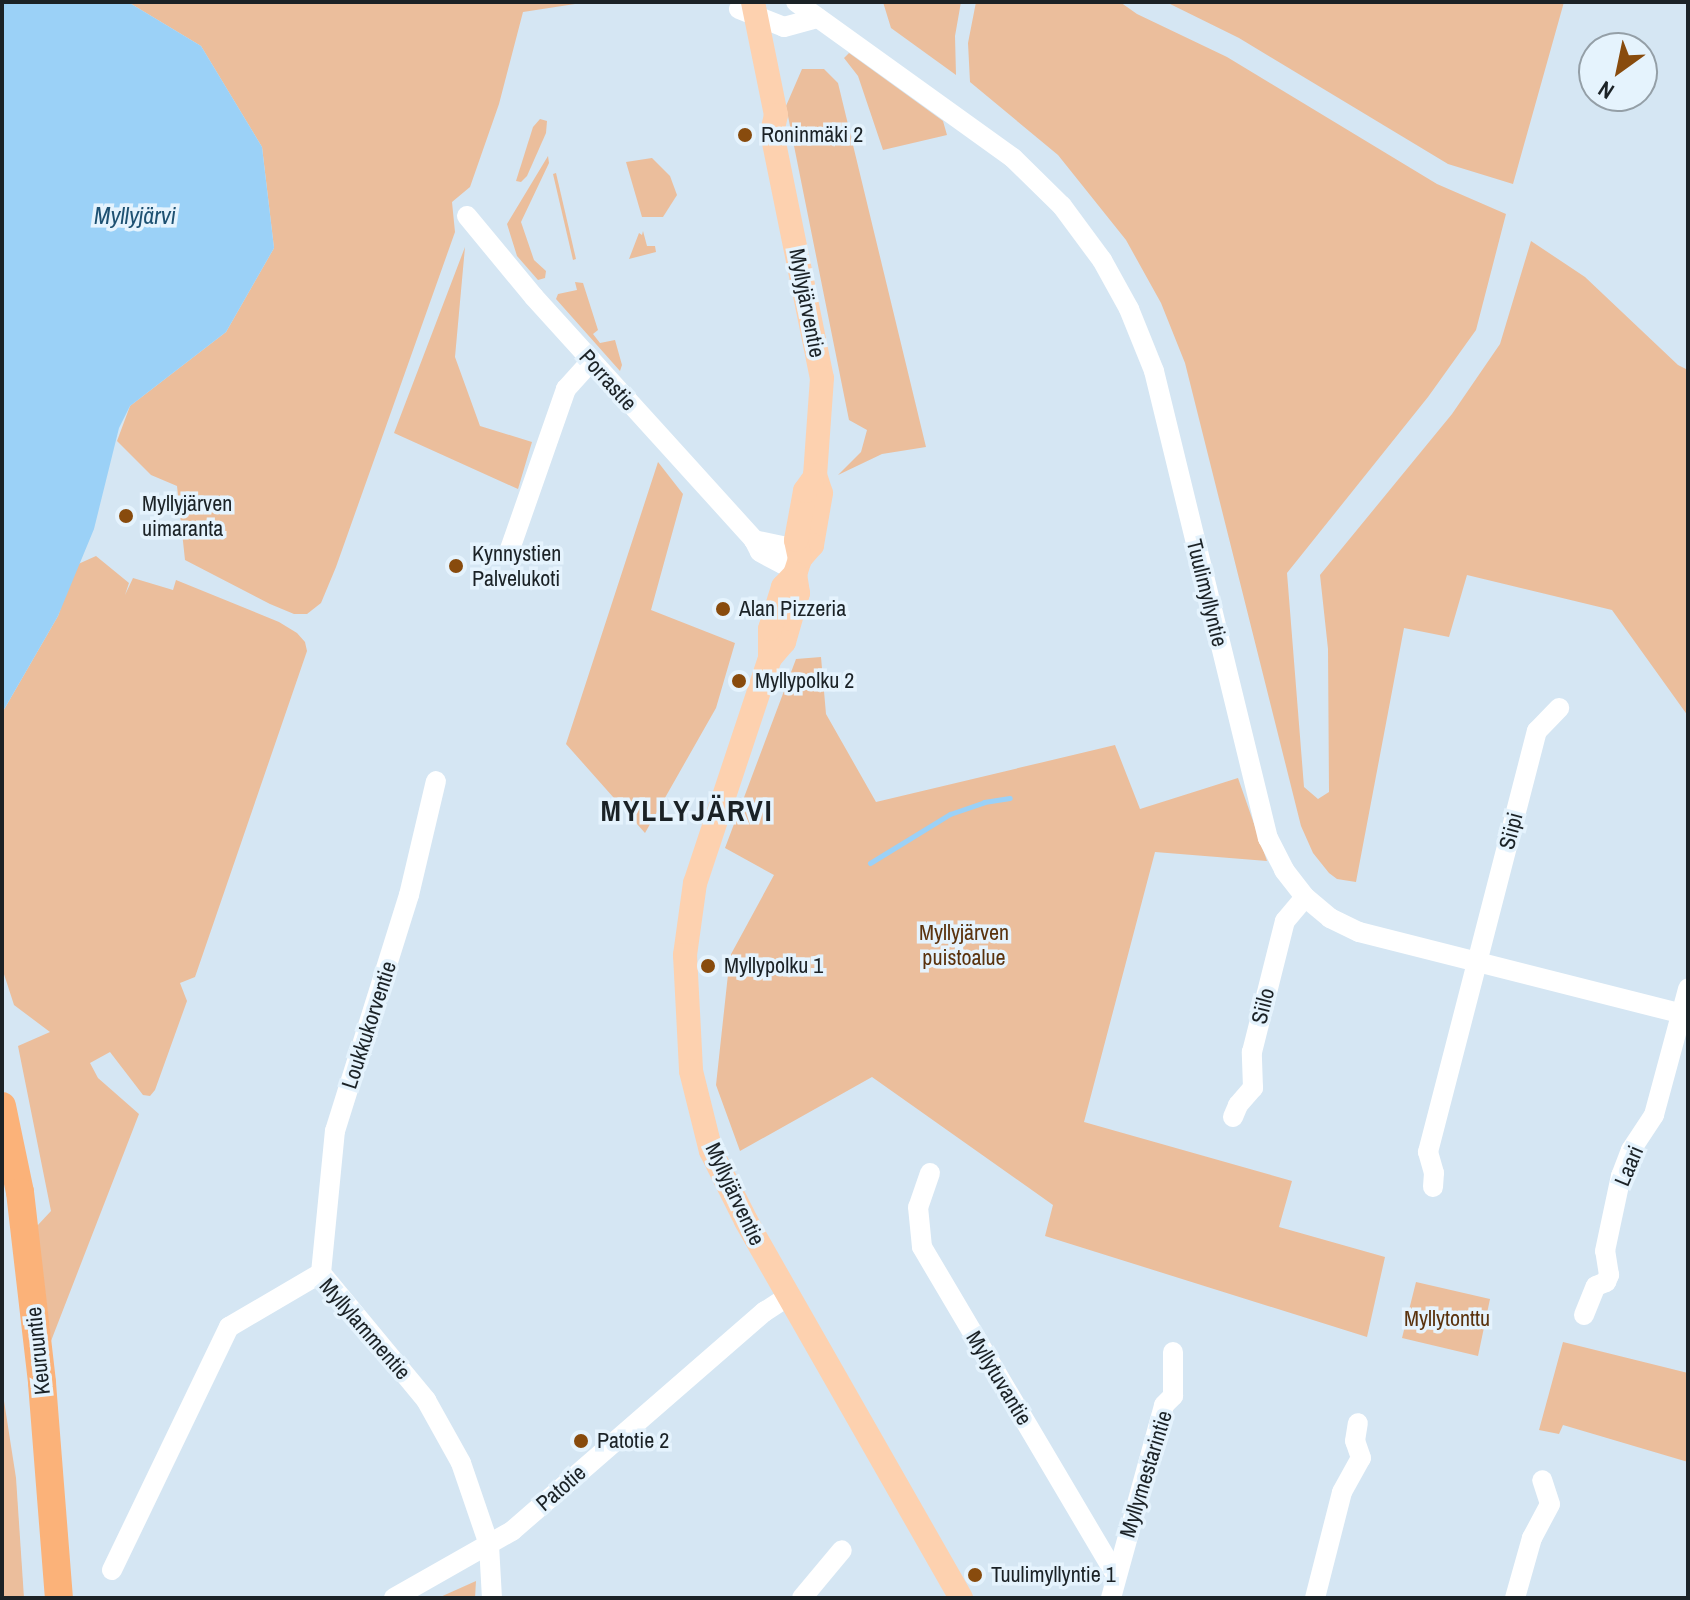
<!DOCTYPE html>
<meta charset="utf-8">
<style>
body{margin:0}
#map{position:relative;width:1690px;height:1600px;overflow:hidden;background:#d5e6f3;font-family:"Archivo Narrow",sans-serif}
div>[style]{position:absolute}
[style*='--x']{left:calc(var(--x)*1px);top:calc(var(--y)*1px);width:calc(var(--w)*1px);rotate:calc(var(--a)*1deg)}
.green>*{inset:0;background:#ebbe9c}
.water>*{inset:0;background:#9bd1f7}
.stream>*{height:5px;margin:-2.5px;padding:0 2.5px;transform-origin:2.5px;border-radius:2.5px;background:#9bd1f7}
.minor>*{height:20px;margin:-10px;padding:0 10px;transform-origin:10px;border-radius:10px;background:#fff}
.major>*{height:24px;margin:-12px;padding:0 12px;transform-origin:12px;border-radius:12px;background:#fdd1af}
.highway>*{height:28px;margin:-14px;padding:0 14px;transform-origin:14px;border-radius:14px;background:#fbb279}
.dots>*{width:22px;height:22px;translate:-50% -50%;box-sizing:border-box;border:4px solid #e5f3fd;border-radius:50%}
span{translate:-50% -50%;white-space:nowrap;text-align:center;line-height:1.15;-webkit-text-stroke:7px #e5f3fd;paint-order:stroke}
.poi-label{font-size:22px;color:#1b2226}
.left{translate:0 -50%;text-align:left}
.street-label{font-size:22px;color:#1b2226}
.park-label{font-size:22px;color:#5a320d}
.water-label{font-size:24px;color:#1e5172;font-style:italic}
.district-label{font-size:30px;color:#1b2226;font-weight:700;letter-spacing:2px}
.frame{position:absolute;inset:0;border:4px solid #1b2226;pointer-events:none}
.north{position:absolute;left:1578px;top:32px;width:80px;height:80px;box-sizing:border-box;background:#e5f3fd;border:2px solid #949fa7;border-radius:50%;rotate:213deg;font-size:22px;font-weight:700;line-height:32px;text-align:center;color:#1b2226}
.north::after{content:'';display:block;margin:auto;width:28px;height:36px;background:#884b0d;clip-path:polygon(50% 0,100% 100%,50% 72%,0 100%)}
</style>
<div id="map">
<div class="green">
<div style="clip-path:polygon(128px 2px,588px 2px,523px 12px,499px 104px,470px 187px,452px 202px,455px 232px,336px 567px,321px 603px,307px 614px,294px 614px,270px 604px,185px 560px,177px 486px,151px 475px,117px 441px,130px 406px,226px 332px,274px 248px,262px 147px,201px 46px)"></div>
<div style="clip-path:polygon(883px 2px,961px 2px,955px 36px,956px 75px,891px 28px)"></div>
<div style="clip-path:polygon(976px 2px,1120px 2px,1137px 14px,1227px 57px,1437px 184px,1506px 214px,1476px 330px,1428px 397px,1287px 573px,1304px 787px,1318px 799px,1329px 792px,1328px 649px,1320px 575px,1452px 414px,1500px 344px,1531px 241px,1585px 277px,1678px 365px,1688px 370px,1688px 716px,1612px 610px,1467px 575px,1449px 637px,1404px 628px,1356px 882px,1337px 879px,1329px 873px,1313px 853px,1301px 826px,1185px 363px,1161px 303px,1126px 240px,1058px 155px,970px 82px,968px 43px)"></div>
<div style="clip-path:polygon(1166px 2px,1564px 2px,1513px 184px,1448px 164px,1239px 38px)"></div>
<div style="clip-path:polygon(849px 53px,943px 121px,947px 135px,883px 150px,858px 76px,844px 58px)"></div>
<div style="clip-path:polygon(802px 69px,824px 69px,838px 83px,926px 447px,882px 454px,838px 475px,861px 452px,867px 430px,849px 420px,786px 106px)"></div>
<div style="clip-path:polygon(540px 119px,547px 121px,546px 133px,527px 176px,521px 182px,516px 181px,533px 127px)"></div>
<div style="clip-path:polygon(548px 156px,549px 163px,521px 222px,534px 260px,546px 271px,545px 278px,538px 280px,517px 256px,507px 224px)"></div>
<div style="clip-path:polygon(652px 158px,670px 176px,677px 195px,663px 217px,642px 217px,626px 162px)"></div>
<div style="clip-path:polygon(556px 173px,576px 259px,573px 260px,553px 174px)"></div>
<div style="clip-path:polygon(643px 231px,647px 246px,655px 246px,656px 252px,629px 259px,639px 233px,642px 235px)"></div>
<div style="clip-path:polygon(465px 247px,455px 357px,480px 426px,532px 442px,518px 489px,394px 433px)"></div>
<div style="clip-path:polygon(575px 282px,583px 283px,598px 330px,593px 334px,600px 343px,615px 340px,622px 365px,620px 371px,556px 299px,558px 294px,577px 290px)"></div>
<div style="clip-path:polygon(658px 462px,683px 494px,651px 610px,735px 643px,716px 708px,645px 833px,566px 744px)"></div>
<div style="clip-path:polygon(96px 556px,129px 583px,125px 595px,133px 578px,173px 590px,176px 580px,279px 622px,297px 633px,305px 642px,307px 651px,195px 977px,180px 983px,187px 1001px,155px 1090px,150px 1096px,143px 1095px,110px 1052px,90px 1063px,98px 1078px,139px 1114px,51px 1341px,37px 1226px,51px 1211px,18px 1046px,50px 1032px,14px 1005px,2px 968px,2px 713px,58px 616px,76px 565px)"></div>
<div style="clip-path:polygon(821px 657px,826px 714px,876px 802px,1115px 745px,1140px 809px,1238px 778px,1267px 861px,1155px 852px,1084px 1122px,1292px 1181px,1279px 1227px,1385px 1257px,1367px 1337px,1045px 1236px,1053px 1205px,872px 1077px,740px 1151px,716px 1085px,730px 956px,774px 875px,725px 848px,796px 659px)"></div>
<div style="clip-path:polygon(1416px 1282px,1490px 1299px,1478px 1356px,1402px 1338px)"></div>
<div style="clip-path:polygon(1563px 1342px,1688px 1373px,1688px 1462px,1563px 1425px,1559px 1434px,1539px 1430px)"></div>
<div style="clip-path:polygon(2px 1388px,16px 1478px,24px 1598px,2px 1598px)"></div>
<div style="clip-path:polygon(476px 1581px,475px 1598px,438px 1598px)"></div>
</div>
<div class="water">
<div style="clip-path:polygon(2px 2px,128px 2px,201px 46px,262px 147px,274px 248px,226px 332px,130px 406px,119px 428px,94px 529px,58px 616px,2px 713px)"></div>
</div>
<div class="stream">
<div style="--x:870;--y:863;--w:94;--a:-31.5"></div>
<div style="--x:950;--y:814;--w:36;--a:-19"></div>
<div style="--x:984;--y:802;--w:26;--a:-9"></div>
</div>
<div class="minor">
<div style="--x:796;--y:2;--w:267;--a:35.7"></div>
<div style="--x:1013;--y:158;--w:69;--a:44.4"></div>
<div style="--x:1062;--y:206;--w:67;--a:53.5"></div>
<div style="--x:1102;--y:260;--w:56;--a:61.1"></div>
<div style="--x:1129;--y:309;--w:67;--a:68"></div>
<div style="--x:1154;--y:371;--w:481;--a:76.3"></div>
<div style="--x:1268;--y:838;--w:36;--a:63"></div>
<div style="--x:1284;--y:870;--w:34;--a:52"></div>
<div style="--x:1305;--y:897;--w:33;--a:40"></div>
<div style="--x:1330;--y:918;--w:32;--a:26"></div>
<div style="--x:1359;--y:932;--w:339;--a:14.2"></div>
<div style="--x:739;--y:9;--w:48;--a:21.8"></div>
<div style="--x:784;--y:27;--w:35;--a:-15"></div>
<div style="--x:467;--y:216;--w:105;--a:50.4"></div>
<div style="--x:534;--y:297;--w:328;--a:47.8"></div>
<div style="--x:754;--y:540;--w:13;--a:63"></div>
<div style="--x:760;--y:552;--w:26;--a:28"></div>
<div style="--x:783;--y:564;--w:18;--a:-16"></div>
<div style="--x:800;--y:559;--w:18;--a:-137"></div>
<div style="--x:787;--y:547;--w:34;--a:-168"></div>
<div style="--x:510;--y:549;--w:170;--a:-70.7"></div>
<div style="--x:566;--y:389;--w:38;--a:-48"></div>
<div style="--x:1233;--y:1117;--w:13;--a:-67"></div>
<div style="--x:1238;--y:1105;--w:23;--a:-49"></div>
<div style="--x:1253;--y:1088;--w:36;--a:-92"></div>
<div style="--x:1252;--y:1052;--w:135;--a:-75.9"></div>
<div style="--x:1285;--y:921;--w:31;--a:-50"></div>
<div style="--x:930;--y:1173;--w:36;--a:109"></div>
<div style="--x:918;--y:1207;--w:40;--a:84.3"></div>
<div style="--x:922;--y:1247;--w:381;--a:59.4"></div>
<div style="--x:1433;--y:1187;--w:14;--a:-86"></div>
<div style="--x:1434;--y:1173;--w:22;--a:-106"></div>
<div style="--x:1428;--y:1152;--w:435;--a:-75.5"></div>
<div style="--x:1537;--y:731;--w:32;--a:-46"></div>
<div style="--x:321;--y:1273;--w:143;--a:-84.4"></div>
<div style="--x:335;--y:1131;--w:247;--a:-72.6"></div>
<div style="--x:409;--y:895;--w:117;--a:-76.7"></div>
<div style="--x:321;--y:1273;--w:165;--a:50.4"></div>
<div style="--x:426;--y:1400;--w:72;--a:60.9"></div>
<div style="--x:461;--y:1463;--w:87;--a:71.1"></div>
<div style="--x:489;--y:1545;--w:53;--a:86.8"></div>
<div style="--x:1584;--y:1315;--w:31;--a:-68"></div>
<div style="--x:1596;--y:1286;--w:11;--a:-22"></div>
<div style="--x:1606;--y:1282;--w:8;--a:-67"></div>
<div style="--x:1609;--y:1275;--w:24;--a:-99"></div>
<div style="--x:1605;--y:1251;--w:77;--a:-78"></div>
<div style="--x:1621;--y:1176;--w:28;--a:-69"></div>
<div style="--x:1631;--y:1150;--w:42;--a:-56.7"></div>
<div style="--x:1654;--y:1115;--w:131;--a:-74.9"></div>
<div style="--x:112;--y:1570;--w:270;--a:-64.3"></div>
<div style="--x:229;--y:1327;--w:107;--a:-30.4"></div>
<div style="--x:394;--y:1598;--w:136;--a:-29.6"></div>
<div style="--x:512;--y:1531;--w:334;--a:-41"></div>
<div style="--x:764;--y:1312;--w:27;--a:-33"></div>
<div style="--x:802;--y:1598;--w:62;--a:-50.2"></div>
<div style="--x:1111;--y:1598;--w:200;--a:-74.6"></div>
<div style="--x:1164;--y:1405;--w:13;--a:-45"></div>
<div style="--x:1173;--y:1396;--w:44;--a:-90"></div>
<div style="--x:1315;--y:1598;--w:109;--a:-75.7"></div>
<div style="--x:1342;--y:1492;--w:39;--a:-61"></div>
<div style="--x:1361;--y:1458;--w:18;--a:-109"></div>
<div style="--x:1355;--y:1441;--w:18;--a:-81"></div>
<div style="--x:1515;--y:1598;--w:62;--a:-74.2"></div>
<div style="--x:1532;--y:1538;--w:38;--a:-62"></div>
<div style="--x:1550;--y:1504;--w:25;--a:-108"></div>
</div>
<div class="major">
<div style="--x:753;--y:2;--w:115;--a:78.5"></div>
<div style="--x:776;--y:115;--w:18;--a:103"></div>
<div style="--x:772;--y:133;--w:250;--a:78.5"></div>
<div style="--x:822;--y:378;--w:97;--a:94.1"></div>
<div style="--x:815;--y:475;--w:19;--a:72"></div>
<div style="--x:821;--y:493;--w:53;--a:99.8"></div>
<div style="--x:812;--y:545;--w:18;--a:131"></div>
<div style="--x:800;--y:559;--w:16;--a:108"></div>
<div style="--x:795;--y:574;--w:19;--a:81"></div>
<div style="--x:798;--y:593;--w:51;--a:105.9"></div>
<div style="--x:784;--y:642;--w:21;--a:131"></div>
<div style="--x:770;--y:658;--w:237;--a:108.4"></div>
<div style="--x:695;--y:883;--w:73;--a:97.9"></div>
<div style="--x:685;--y:955;--w:116;--a:87"></div>
<div style="--x:691;--y:1071;--w:82;--a:76"></div>
<div style="--x:711;--y:1151;--w:78;--a:63.4"></div>
<div style="--x:746;--y:1221;--w:434;--a:60.3"></div>
<div style="--x:800;--y:559;--w:19;--a:-102"></div>
<div style="--x:796;--y:540;--w:50;--a:-79.6"></div>
<div style="--x:805;--y:491;--w:12;--a:-55"></div>
<div style="--x:770;--y:658;--w:29;--a:-90"></div>
<div style="--x:770;--y:629;--w:44;--a:-72.8"></div>
<div style="--x:783;--y:587;--w:18;--a:-47"></div>
</div>
<div class="highway">
<div style="--x:2;--y:1106;--w:88;--a:78.2"></div>
<div style="--x:20;--y:1192;--w:192;--a:83.4"></div>
<div style="--x:42;--y:1383;--w:216;--a:85.5"></div>
</div>
<div class="dots">
<div style="left:745px;top:135px;background:#884b0d"></div>
<div style="left:126px;top:516px;background:#884b0d"></div>
<div style="left:456px;top:566px;background:#884b0d"></div>
<div style="left:723px;top:609px;background:#884b0d"></div>
<div style="left:739px;top:681px;background:#884b0d"></div>
<div style="left:708px;top:966px;background:#884b0d"></div>
<div style="left:581px;top:1441px;background:#884b0d"></div>
<div style="left:975px;top:1575px;background:#884b0d"></div>
</div>
<div class="poi-label">
<span class="left" style="left:761px;top:135px">Roninmäki 2</span>
<span class="left" style="left:142px;top:516px">Myllyjärven<br>uimaranta</span>
<span class="left" style="left:472px;top:566px">Kynnystien<br>Palvelukoti</span>
<span class="left" style="left:739px;top:609px">Alan Pizzeria</span>
<span class="left" style="left:755px;top:681px">Myllypolku 2</span>
<span class="left" style="left:724px;top:966px">Myllypolku 1</span>
<span class="left" style="left:597px;top:1441px">Patotie 2</span>
<span class="left" style="left:991px;top:1575px">Tuulimyllyntie 1</span>
</div>
<div class="street-label">
<span style="left:807px;top:303px;rotate:79deg">Myllyjärventie</span>
<span style="left:608px;top:380px;rotate:48deg">Porrastie</span>
<span style="left:1207px;top:593px;rotate:76deg">Tuulimyllyntie</span>
<span style="left:1511px;top:831px;rotate:-75deg">Siipi</span>
<span style="left:1263px;top:1006px;rotate:-76deg">Siilo</span>
<span style="left:369px;top:1025px;rotate:-72deg">Loukkukorventie</span>
<span style="left:1629px;top:1166px;rotate:-67deg">Laari</span>
<span style="left:735px;top:1194px;rotate:65deg">Myllyjärventie</span>
<span style="left:365px;top:1329px;rotate:49deg">Myllylammentie</span>
<span style="left:38px;top:1351px;rotate:-96deg">Keuruuntie</span>
<span style="left:999px;top:1378px;rotate:59deg">Myllytuvantie</span>
<span style="left:1146px;top:1474px;rotate:-73deg">Myllymestarintie</span>
<span style="left:561px;top:1488px;rotate:-41deg">Patotie</span>
</div>
<div class="park-label">
<span style="left:964px;top:945px">Myllyjärven<br>puistoalue</span>
<span style="left:1447px;top:1319px">Myllytonttu</span>
</div>
<div class="water-label">
<span style="left:135px;top:216px">Myllyjärvi</span>
</div>
<div class="district-label">
<span style="left:687px;top:810px">MYLLYJÄRVI</span>
</div>
<div class="frame"></div>
<div class="north">N</div>
</div>
